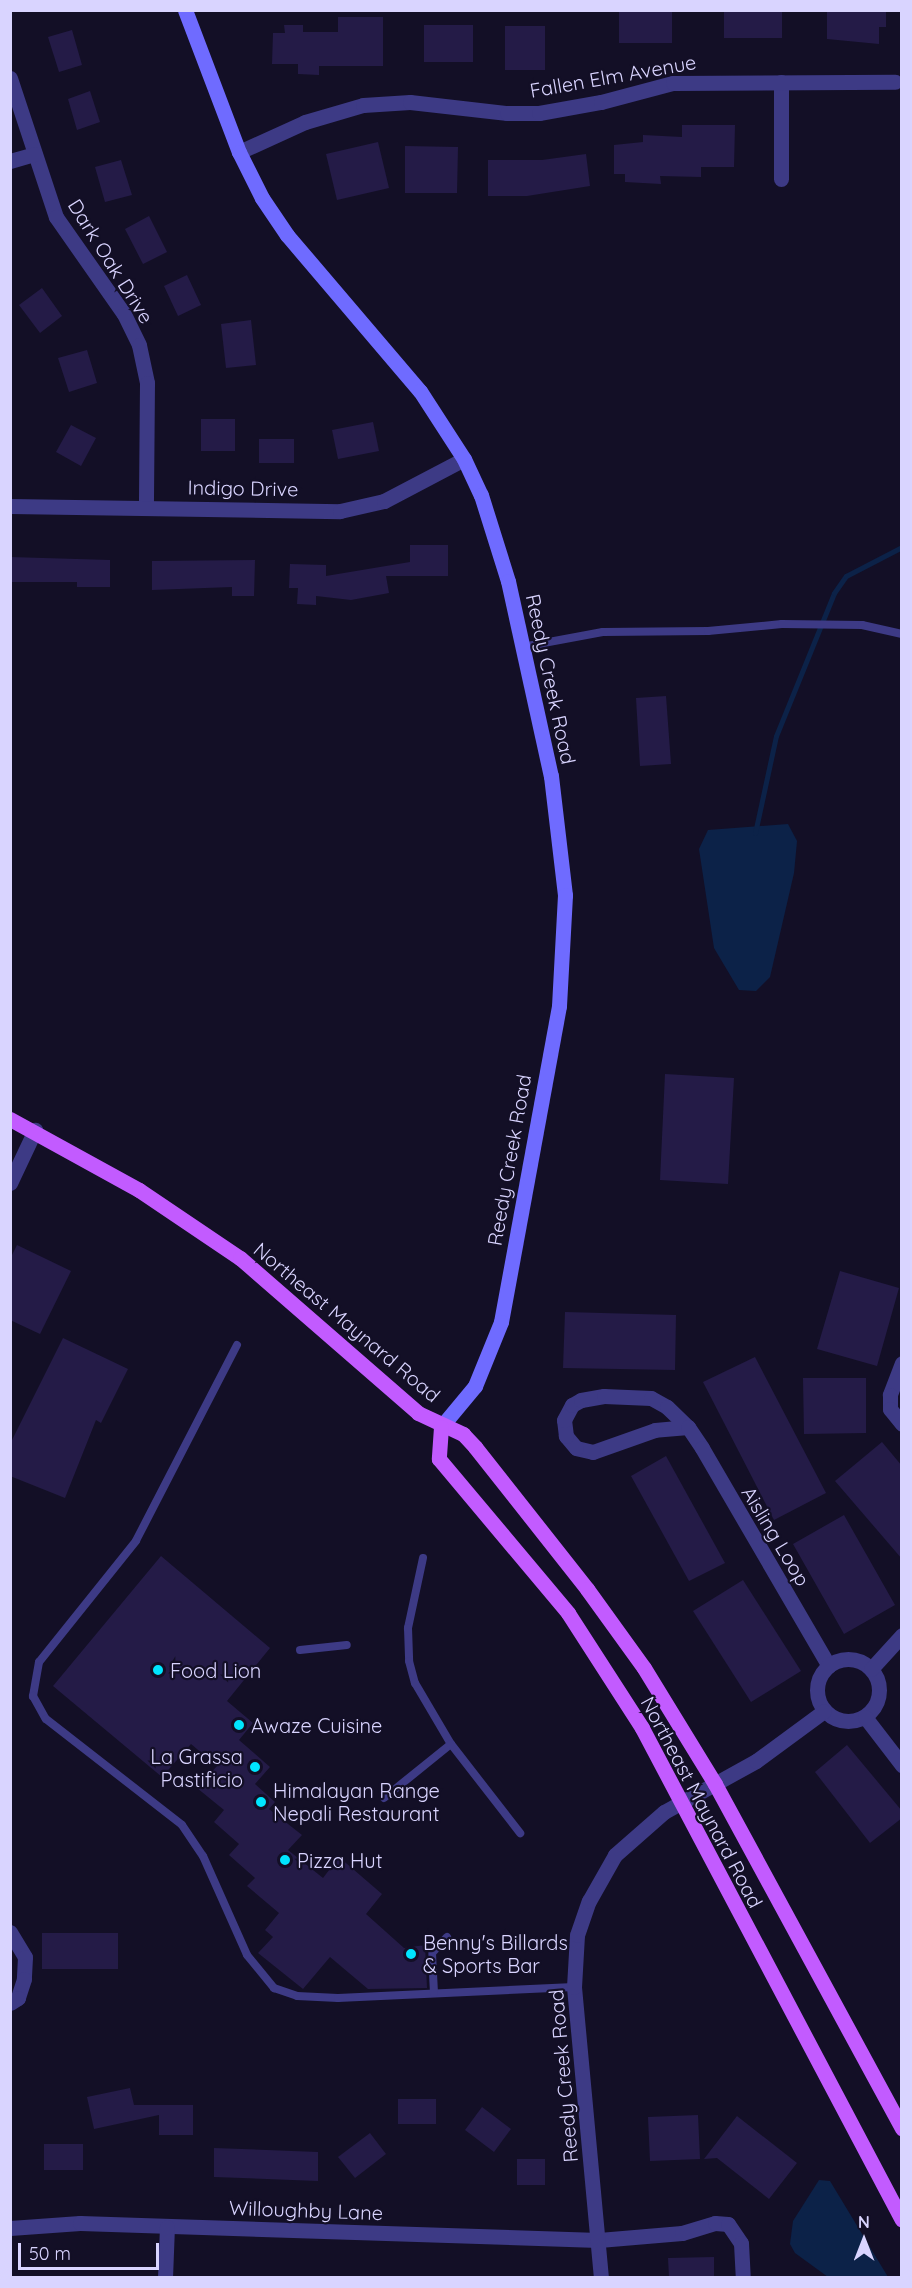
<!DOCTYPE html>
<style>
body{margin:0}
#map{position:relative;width:912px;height:2288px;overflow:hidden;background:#130f26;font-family:Quicksand,sans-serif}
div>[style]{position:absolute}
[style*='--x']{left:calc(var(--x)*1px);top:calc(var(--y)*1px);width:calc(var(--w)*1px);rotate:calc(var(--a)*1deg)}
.water>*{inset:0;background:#0c2248}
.stream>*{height:5px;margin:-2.5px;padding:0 2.5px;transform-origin:2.5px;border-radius:2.5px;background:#0c2248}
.building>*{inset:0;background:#241b47}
.lane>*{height:8px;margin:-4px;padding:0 4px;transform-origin:4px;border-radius:4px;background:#3d3a85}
.street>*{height:15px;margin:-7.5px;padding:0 7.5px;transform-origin:7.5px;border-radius:7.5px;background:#3d3a85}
.street>.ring{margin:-7.5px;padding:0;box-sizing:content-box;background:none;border:15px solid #3d3a85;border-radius:50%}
.secondary>*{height:15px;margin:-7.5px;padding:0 7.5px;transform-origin:7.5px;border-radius:7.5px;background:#6f6bff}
.primary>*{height:15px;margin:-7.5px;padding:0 7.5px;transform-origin:7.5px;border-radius:7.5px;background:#c25bff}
.dots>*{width:16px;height:16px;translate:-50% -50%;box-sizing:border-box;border:3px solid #130f26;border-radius:50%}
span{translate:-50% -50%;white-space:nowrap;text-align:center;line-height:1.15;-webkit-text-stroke:4.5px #130f26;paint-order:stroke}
.street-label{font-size:20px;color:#d9d4ff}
.poi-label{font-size:20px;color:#d9d4ff}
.left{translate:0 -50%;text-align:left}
.right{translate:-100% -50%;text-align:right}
.frame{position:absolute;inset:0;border:12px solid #d9d4ff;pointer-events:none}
.north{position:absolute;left:834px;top:2210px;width:60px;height:60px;-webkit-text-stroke:4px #130f26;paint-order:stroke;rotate:0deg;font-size:16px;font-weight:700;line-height:24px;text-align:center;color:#d9d4ff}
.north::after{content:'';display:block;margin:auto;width:21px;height:27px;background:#d9d4ff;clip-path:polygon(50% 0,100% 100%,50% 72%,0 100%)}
.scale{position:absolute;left:18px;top:2243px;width:141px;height:27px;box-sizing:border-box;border:3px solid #d9d4ff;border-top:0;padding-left:8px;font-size:18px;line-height:21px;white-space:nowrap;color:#d9d4ff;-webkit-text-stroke:4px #130f26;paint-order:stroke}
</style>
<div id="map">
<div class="water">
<div style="clip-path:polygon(788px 824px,797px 841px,794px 873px,770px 977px,756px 991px,739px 990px,714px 948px,699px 849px,708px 830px)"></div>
<div style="clip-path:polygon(819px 2180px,830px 2181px,888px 2277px,828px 2277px,795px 2253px,790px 2244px,793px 2221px)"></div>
</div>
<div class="stream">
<div style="--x:755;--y:833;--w:99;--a:-77.8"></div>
<div style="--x:776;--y:736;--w:154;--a:-67.9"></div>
<div style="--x:834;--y:593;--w:21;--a:-55"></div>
<div style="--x:846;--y:576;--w:63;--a:-27.4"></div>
</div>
<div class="building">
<div style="clip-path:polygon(619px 10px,672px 10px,672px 43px,619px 43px)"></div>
<div style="clip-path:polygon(724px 10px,782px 10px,782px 38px,724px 38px)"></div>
<div style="clip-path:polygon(827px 10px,886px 10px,886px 27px,879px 27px,879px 44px,827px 39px)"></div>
<div style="clip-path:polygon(338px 17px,383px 17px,383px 66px,319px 66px,319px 75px,298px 74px,298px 64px,272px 64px,273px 33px,285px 33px,284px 25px,303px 25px,303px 32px,338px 32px)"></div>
<div style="clip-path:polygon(424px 25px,473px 25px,473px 62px,424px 62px)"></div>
<div style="clip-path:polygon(505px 26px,545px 26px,545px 70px,505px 70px)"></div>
<div style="clip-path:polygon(72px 30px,82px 65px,59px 72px,48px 37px)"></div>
<div style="clip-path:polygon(90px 91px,100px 122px,77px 130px,68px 99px)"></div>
<div style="clip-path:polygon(682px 125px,735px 125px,734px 167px,701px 167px,701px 177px,660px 176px,661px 184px,625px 182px,625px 174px,614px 174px,614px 145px,643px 142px,643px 135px,682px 137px)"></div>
<div style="clip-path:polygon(378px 142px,389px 188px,337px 200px,326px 154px)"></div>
<div style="clip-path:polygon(405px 146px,458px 147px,457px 193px,405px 193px)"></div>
<div style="clip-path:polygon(586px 154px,590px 186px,527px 196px,488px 196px,488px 160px,542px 160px)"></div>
<div style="clip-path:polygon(121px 160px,132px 195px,105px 202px,95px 167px)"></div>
<div style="clip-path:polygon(149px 216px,167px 252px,143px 264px,125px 229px)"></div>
<div style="clip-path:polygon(187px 275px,201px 305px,178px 316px,164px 286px)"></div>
<div style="clip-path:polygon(42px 288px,62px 316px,40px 333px,19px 305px)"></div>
<div style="clip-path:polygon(251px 320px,256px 365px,226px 368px,221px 324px)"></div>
<div style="clip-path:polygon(87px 350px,97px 383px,69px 392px,58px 358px)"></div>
<div style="clip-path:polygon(201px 419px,235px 419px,235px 451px,201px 451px)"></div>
<div style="clip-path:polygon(373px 422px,379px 451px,338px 459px,332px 430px)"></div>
<div style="clip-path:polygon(71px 425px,96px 438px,81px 466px,56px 452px)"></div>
<div style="clip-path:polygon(259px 439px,294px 439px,294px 463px,259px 463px)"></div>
<div style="clip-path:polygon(410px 545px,448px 545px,448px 576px,386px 576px,389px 593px,351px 600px,316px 596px,316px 605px,297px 604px,298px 588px,289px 588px,290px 564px,326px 565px,326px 576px,410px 562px)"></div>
<div style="clip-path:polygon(10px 557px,110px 560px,110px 587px,77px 587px,77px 582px,10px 582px)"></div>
<div style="clip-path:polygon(255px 560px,254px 596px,232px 596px,232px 587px,152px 590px,152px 561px)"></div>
<div style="clip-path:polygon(666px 696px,671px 764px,640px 766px,636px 698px)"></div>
<div style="clip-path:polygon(665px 1074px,734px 1078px,728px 1184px,660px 1180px)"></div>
<div style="clip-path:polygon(17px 1245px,71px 1271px,40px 1334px,10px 1320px,10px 1259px)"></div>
<div style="clip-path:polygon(840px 1271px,899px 1288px,877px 1366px,817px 1349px)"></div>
<div style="clip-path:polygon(565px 1312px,676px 1315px,675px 1370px,563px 1368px)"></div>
<div style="clip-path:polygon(63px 1338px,128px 1369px,101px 1423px,96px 1420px,65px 1498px,10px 1476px,10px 1444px)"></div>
<div style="clip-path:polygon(755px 1357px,826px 1493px,774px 1520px,703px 1382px)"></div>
<div style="clip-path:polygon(803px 1378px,866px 1378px,866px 1433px,804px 1434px)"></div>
<div style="clip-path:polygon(882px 1442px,902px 1466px,902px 1559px,835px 1481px)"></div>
<div style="clip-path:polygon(666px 1456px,725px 1563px,689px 1581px,631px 1476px)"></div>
<div style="clip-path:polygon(844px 1515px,895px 1605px,844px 1634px,793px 1544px)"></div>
<div style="clip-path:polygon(161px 1556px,270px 1648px,227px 1701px,253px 1723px,239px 1740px,270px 1767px,255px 1784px,275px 1802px,269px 1809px,302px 1835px,288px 1850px,323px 1878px,339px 1857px,382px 1894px,366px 1914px,404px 1948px,425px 1945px,427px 1988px,368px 1989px,330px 1957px,303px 1989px,258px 1953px,273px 1937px,265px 1930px,279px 1913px,247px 1886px,255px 1878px,229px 1855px,239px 1844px,214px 1822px,224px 1810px,197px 1788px,217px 1766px,191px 1744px,162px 1777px,53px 1686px)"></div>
<div style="clip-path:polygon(743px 1580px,801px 1671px,751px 1702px,693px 1611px)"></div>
<div style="clip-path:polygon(847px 1745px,902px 1811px,902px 1818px,870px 1843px,815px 1772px)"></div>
<div style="clip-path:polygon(42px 1933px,118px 1933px,118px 1969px,42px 1969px)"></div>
<div style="clip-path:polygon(130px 2088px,134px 2105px,193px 2105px,193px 2135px,159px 2135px,159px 2115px,94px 2129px,87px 2097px)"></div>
<div style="clip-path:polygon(398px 2099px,436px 2099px,436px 2124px,398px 2124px)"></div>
<div style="clip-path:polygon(482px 2107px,511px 2129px,494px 2152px,465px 2130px)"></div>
<div style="clip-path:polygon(698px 2115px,700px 2159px,650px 2161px,648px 2117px)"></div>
<div style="clip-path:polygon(737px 2116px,797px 2163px,769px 2199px,717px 2158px,704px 2159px)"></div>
<div style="clip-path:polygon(370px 2133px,386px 2154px,355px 2178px,338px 2157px)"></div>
<div style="clip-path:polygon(44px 2144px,83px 2144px,83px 2170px,44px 2170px)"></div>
<div style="clip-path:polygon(214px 2148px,318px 2152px,318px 2181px,214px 2177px)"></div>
<div style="clip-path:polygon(517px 2159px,545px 2159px,545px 2185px,517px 2185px)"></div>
<div style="clip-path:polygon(714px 2257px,714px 2277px,669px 2277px,668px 2258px)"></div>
</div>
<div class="lane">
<div style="--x:522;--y:647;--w:82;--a:-10.5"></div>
<div style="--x:603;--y:632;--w:105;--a:-0.5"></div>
<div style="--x:708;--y:631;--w:74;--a:-5.4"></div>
<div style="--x:782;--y:624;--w:80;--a:0.7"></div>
<div style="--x:862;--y:625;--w:41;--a:12.7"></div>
<div style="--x:237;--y:1345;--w:220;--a:117.3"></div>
<div style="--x:136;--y:1541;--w:155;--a:128.7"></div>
<div style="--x:39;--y:1662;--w:35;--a:100"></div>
<div style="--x:33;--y:1696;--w:26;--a:61"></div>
<div style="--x:46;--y:1719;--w:172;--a:37.9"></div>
<div style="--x:182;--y:1825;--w:37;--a:56"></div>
<div style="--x:203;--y:1856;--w:108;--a:66"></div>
<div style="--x:247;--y:1955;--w:43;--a:50.7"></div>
<div style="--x:274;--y:1988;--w:24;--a:19"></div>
<div style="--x:297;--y:1996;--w:41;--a:2.8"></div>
<div style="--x:338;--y:1998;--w:236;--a:-2.7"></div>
<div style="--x:423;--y:1558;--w:72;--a:102.1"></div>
<div style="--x:408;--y:1628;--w:33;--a:88"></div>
<div style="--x:409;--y:1661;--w:23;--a:75"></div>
<div style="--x:415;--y:1683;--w:71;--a:59.5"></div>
<div style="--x:300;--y:1650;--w:47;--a:-6.1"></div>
<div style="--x:384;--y:1798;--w:86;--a:-38.9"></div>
<div style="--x:451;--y:1744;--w:113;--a:52.2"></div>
<div style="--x:434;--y:1993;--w:40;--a:-92.9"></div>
<div style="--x:432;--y:1953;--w:22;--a:-47"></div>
</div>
<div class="street">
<div style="--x:10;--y:78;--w:146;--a:71.7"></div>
<div style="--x:56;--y:217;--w:118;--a:55"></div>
<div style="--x:124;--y:314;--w:34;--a:64"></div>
<div style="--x:139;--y:345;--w:39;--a:78"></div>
<div style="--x:147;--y:383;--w:125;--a:90.5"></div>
<div style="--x:781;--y:82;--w:97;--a:90"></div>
<div style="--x:239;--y:152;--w:72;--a:-24.4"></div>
<div style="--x:305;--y:122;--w:60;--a:-16.3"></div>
<div style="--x:363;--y:105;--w:47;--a:-3.7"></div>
<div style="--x:410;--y:102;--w:98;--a:6.5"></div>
<div style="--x:507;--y:113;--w:32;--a:0"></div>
<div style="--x:539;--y:113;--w:63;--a:-10.1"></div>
<div style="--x:601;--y:102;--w:74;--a:-14.8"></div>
<div style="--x:673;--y:83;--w:222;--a:-0.3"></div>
<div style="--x:10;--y:161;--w:25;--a:-16"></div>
<div style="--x:10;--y:506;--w:330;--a:0.9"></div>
<div style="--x:340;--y:511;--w:45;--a:-12.8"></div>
<div style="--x:384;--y:501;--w:90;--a:-27.7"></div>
<div style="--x:10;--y:1183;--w:59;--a:-64.7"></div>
<div style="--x:902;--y:1363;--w:34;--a:111"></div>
<div style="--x:890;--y:1395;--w:14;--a:90"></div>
<div style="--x:890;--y:1409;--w:19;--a:51"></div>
<div style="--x:688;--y:1427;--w:33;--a:175"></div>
<div style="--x:655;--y:1430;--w:66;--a:160.5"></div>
<div style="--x:593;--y:1452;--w:17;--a:-167"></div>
<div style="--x:576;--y:1448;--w:16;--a:-130"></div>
<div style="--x:566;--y:1436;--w:16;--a:-97"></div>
<div style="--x:564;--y:1420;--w:17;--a:-62"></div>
<div style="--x:572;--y:1405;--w:10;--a:-29"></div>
<div style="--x:581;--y:1400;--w:23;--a:-10"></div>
<div style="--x:604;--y:1396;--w:47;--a:2.4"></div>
<div style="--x:651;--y:1398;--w:18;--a:29"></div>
<div style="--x:667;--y:1407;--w:29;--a:44"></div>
<div style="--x:688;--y:1427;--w:25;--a:56"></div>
<div style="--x:702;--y:1448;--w:252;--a:59.8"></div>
<div class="ring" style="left:817px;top:1659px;width:47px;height:47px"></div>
<div style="--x:871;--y:1669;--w:46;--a:-47.6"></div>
<div style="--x:865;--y:1717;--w:61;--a:52.4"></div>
<div style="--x:10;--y:1932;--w:29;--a:59"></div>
<div style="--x:25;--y:1957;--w:22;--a:93"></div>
<div style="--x:24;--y:1979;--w:20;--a:108"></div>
<div style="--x:18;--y:1998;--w:9;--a:148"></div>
<div style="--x:10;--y:2228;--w:70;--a:-4.1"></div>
<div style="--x:80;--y:2223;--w:519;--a:1.88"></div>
<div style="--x:599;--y:2240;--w:83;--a:-4.8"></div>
<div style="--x:682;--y:2233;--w:34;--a:-17"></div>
<div style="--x:715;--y:2223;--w:13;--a:4"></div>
<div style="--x:728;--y:2224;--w:23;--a:56"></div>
<div style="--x:741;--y:2243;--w:35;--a:87"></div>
<div style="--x:165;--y:2278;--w:51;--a:-87.8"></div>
<div style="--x:601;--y:2278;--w:292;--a:-95.3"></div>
<div style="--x:574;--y:1987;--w:52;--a:-86.7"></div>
<div style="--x:577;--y:1935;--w:36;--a:-71"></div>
<div style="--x:589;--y:1901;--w:53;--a:-60.5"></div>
<div style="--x:615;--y:1855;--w:65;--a:-41.3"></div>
<div style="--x:664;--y:1812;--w:105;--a:-29"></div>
<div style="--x:756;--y:1761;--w:84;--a:-36.3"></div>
</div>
<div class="secondary">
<div style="--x:185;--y:10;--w:152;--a:69.2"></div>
<div style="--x:239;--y:152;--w:51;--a:63.4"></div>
<div style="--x:262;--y:198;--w:45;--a:56"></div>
<div style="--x:287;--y:235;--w:205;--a:49.6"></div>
<div style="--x:420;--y:391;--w:81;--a:57.1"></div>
<div style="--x:464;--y:459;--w:40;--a:65"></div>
<div style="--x:481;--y:495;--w:90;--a:72.6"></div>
<div style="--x:508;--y:581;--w:200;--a:77.6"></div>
<div style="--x:551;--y:776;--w:120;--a:83.3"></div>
<div style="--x:565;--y:895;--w:111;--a:93.1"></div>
<div style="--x:559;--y:1006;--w:321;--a:100.4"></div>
<div style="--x:501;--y:1322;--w:69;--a:112.1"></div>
<div style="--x:475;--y:1386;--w:53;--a:129.7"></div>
</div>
<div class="primary">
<div style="--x:10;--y:1119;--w:147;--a:28.8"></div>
<div style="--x:139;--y:1190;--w:122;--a:34"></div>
<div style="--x:240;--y:1258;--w:236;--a:41"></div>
<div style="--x:418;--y:1413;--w:50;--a:25"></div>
<div style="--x:463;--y:1434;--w:18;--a:47"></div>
<div style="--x:475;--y:1447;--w:181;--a:51.7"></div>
<div style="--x:587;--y:1589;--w:97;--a:54.2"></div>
<div style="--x:644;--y:1668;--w:136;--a:58.5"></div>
<div style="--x:715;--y:1784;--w:392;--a:61.5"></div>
<div style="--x:441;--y:1427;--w:32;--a:94"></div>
<div style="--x:439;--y:1459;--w:201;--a:50"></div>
<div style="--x:568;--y:1613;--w:137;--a:57.2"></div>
<div style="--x:642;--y:1728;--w:556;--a:62.15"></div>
</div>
<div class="dots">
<div style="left:158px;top:1670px;background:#00e5ff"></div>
<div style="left:239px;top:1725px;background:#00e5ff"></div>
<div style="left:255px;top:1767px;background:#00e5ff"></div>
<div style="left:261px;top:1802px;background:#00e5ff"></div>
<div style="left:285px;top:1860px;background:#00e5ff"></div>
<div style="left:411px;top:1954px;background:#00e5ff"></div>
</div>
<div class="street-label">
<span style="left:613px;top:76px;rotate:-10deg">Fallen Elm Avenue</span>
<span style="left:111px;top:261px;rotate:58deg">Dark Oak Drive</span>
<span style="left:243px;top:488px;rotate:1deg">Indigo Drive</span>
<span style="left:551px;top:679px;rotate:78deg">Reedy Creek Road</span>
<span style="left:509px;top:1160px;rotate:-80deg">Reedy Creek Road</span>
<span style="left:347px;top:1322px;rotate:40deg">Northeast Maynard Road</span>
<span style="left:776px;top:1536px;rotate:59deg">Aisling Loop</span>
<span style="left:702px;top:1802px;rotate:62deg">Northeast Maynard Road</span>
<span style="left:563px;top:2076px;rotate:-95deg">Reedy Creek Road</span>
<span style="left:306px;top:2210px;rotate:2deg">Willoughby Lane</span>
</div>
<div class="poi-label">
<span class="left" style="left:170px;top:1670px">Food Lion</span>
<span class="left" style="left:251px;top:1725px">Awaze Cuisine</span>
<span class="right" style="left:243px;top:1768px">La Grassa<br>Pastificio</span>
<span class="left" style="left:273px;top:1802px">Himalayan Range<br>Nepali Restaurant</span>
<span class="left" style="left:297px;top:1860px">Pizza Hut</span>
<span class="left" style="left:423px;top:1954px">Benny's Billards<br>&amp; Sports Bar</span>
</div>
<div class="frame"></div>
<div class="north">N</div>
<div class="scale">50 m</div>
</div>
